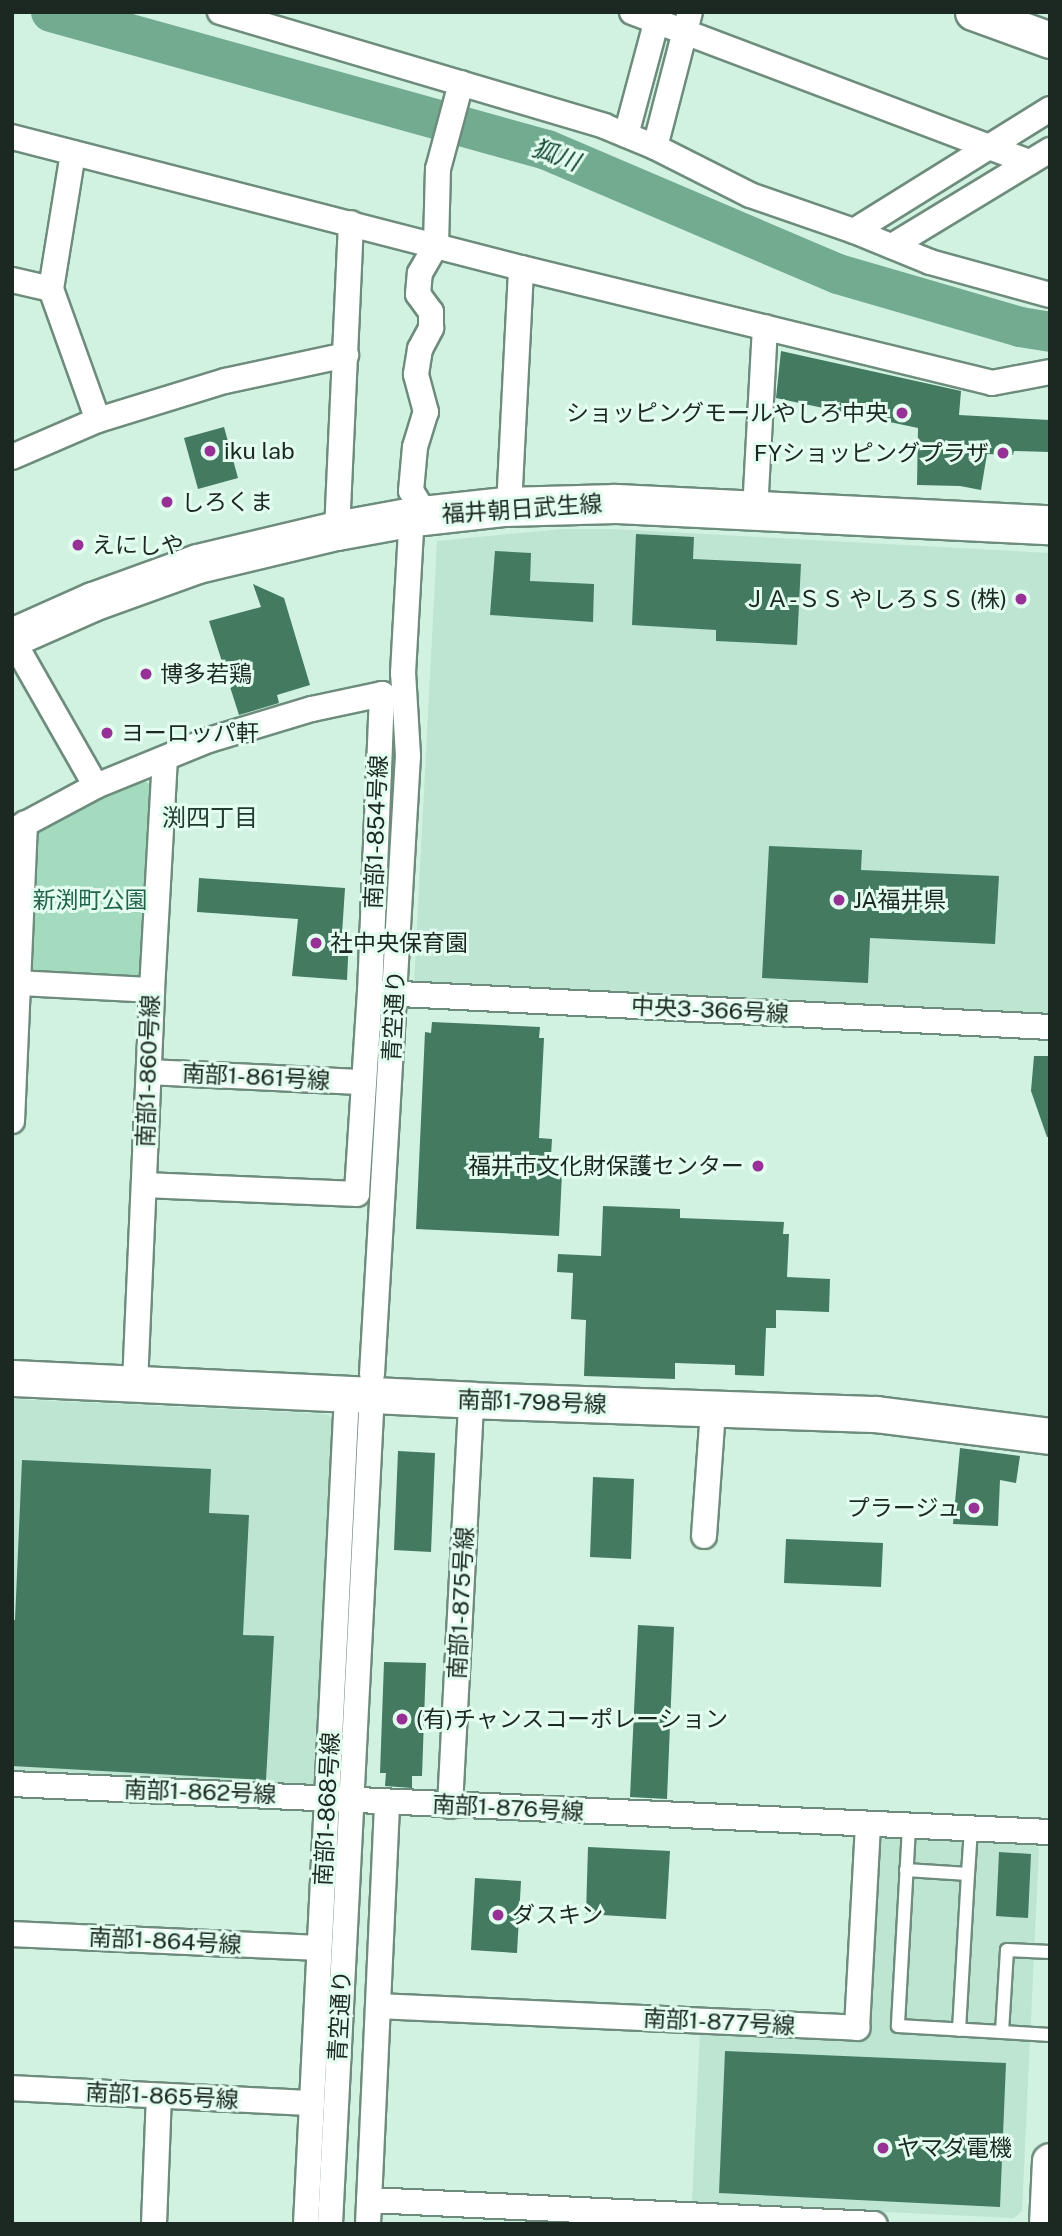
<!DOCTYPE html>
<meta charset="utf-8">
<style>
body{margin:0}
#map{position:relative;width:1062px;height:2236px;overflow:hidden;background:#d1f2e0;font-family:"Public Sans","Noto Sans JP",sans-serif}
div>[style]{position:absolute}
[style*='--x']{left:calc(var(--x)*1px);top:calc(var(--y)*1px);width:calc(var(--w)*1px);rotate:calc(var(--a)*1deg)}
.built>*{inset:0;background:#bde5d1}
.green>*{inset:0;background:#a4dabe}
.river>*{height:40px;margin:-20px;padding:0 20px;transform-origin:20px;border-radius:20px;background:#72ab8f}
.building>*{inset:0;background:#437a60}
.roads{filter:drop-shadow(2px 0 #6e8c7c) drop-shadow(-2px 0 #6e8c7c) drop-shadow(0 2px #6e8c7c) drop-shadow(0 -2px #6e8c7c)}
.lane>*{height:12px;margin:-6px;padding:0 6px;transform-origin:6px;border-radius:6px;background:#fff}
.street>*{height:24px;margin:-12px;padding:0 12px;transform-origin:12px;border-radius:12px;background:#fff}
.secondary>*{height:35px;margin:-17.5px;padding:0 17.5px;transform-origin:17.5px;border-radius:17.5px;background:#fff}
.primary>*{height:38px;margin:-19px;padding:0 19px;transform-origin:19px;border-radius:19px;background:#fff}
.dots>*{width:19px;height:19px;translate:-50% -50%;box-sizing:border-box;border:4px solid #e3fdef;border-radius:50%}
span{translate:-50% -50%;white-space:nowrap;text-align:center;line-height:1.15;-webkit-text-stroke:6px #e3fdef;paint-order:stroke}
.poi-label{font-size:23px;color:#1c2822}
.right{translate:-100% -50%;text-align:right}
.left{translate:0 -50%;text-align:left}
.street-label{font-size:23px;color:#1c2822}
.park-label{font-size:23px;color:#206348}
.water-label{font-size:24px;color:#0a3b28;font-style:italic}
.neighbourhood-label{font-size:24px;color:#203c2f}
.frame{position:absolute;inset:0;border:14px solid #1c2822;pointer-events:none}
</style>
<div id="map">
<div class="built">
<div style="clip-path:polygon(563px 529px,614px 529px,1050px 553px,1050px 1014px,414px 983px,437px 541px)"></div>
<div style="clip-path:polygon(12px 1399px,327px 1414px,334px 1420px,318px 1778px,309px 1787px,12px 1773px)"></div>
<div style="clip-path:polygon(884px 1837px,1034px 1845px,1039px 1848px,1022px 2211px,1014px 2218px,692px 2203px,700px 2031px,867px 2039px,876px 1845px)"></div>
</div>
<div class="green">
<div style="clip-path:polygon(140px 777px,154px 788px,144px 971px,137px 980px,35px 974px,29px 963px,34px 836px,40px 826px)"></div>
</div>
<div class="river">
<div style="--x:51;--y:12;--w:515;--a:15.55"></div>
<div style="--x:547;--y:150;--w:316;--a:23.1"></div>
<div style="--x:838;--y:274;--w:190;--a:16.2"></div>
<div style="--x:1020;--y:327;--w:30;--a:9"></div>
</div>
<div class="building">
<div style="clip-path:polygon(781px 351px,961px 391px,959px 415px,1050px 420px,1050px 452px,1014px 451px,1013px 455px,987px 454px,981px 490px,960px 486px,917px 485px,918px 428px,776px 398px)"></div>
<div style="clip-path:polygon(224px 427px,238px 478px,198px 489px,184px 438px)"></div>
<div style="clip-path:polygon(636px 534px,694px 537px,693px 559px,801px 564px,797px 645px,716px 641px,716px 630px,632px 625px)"></div>
<div style="clip-path:polygon(495px 551px,531px 553px,530px 581px,594px 584px,593px 622px,490px 615px)"></div>
<div style="clip-path:polygon(253px 584px,284px 598px,310px 685px,277px 695px,279px 703px,239px 715px,209px 621px,261px 607px)"></div>
<div style="clip-path:polygon(769px 846px,862px 850px,861px 870px,999px 876px,995px 944px,870px 938px,868px 983px,762px 978px)"></div>
<div style="clip-path:polygon(199px 878px,345px 888px,342px 934px,349px 937px,347px 980px,292px 976px,298px 919px,197px 912px)"></div>
<div style="clip-path:polygon(432px 1022px,540px 1027px,539px 1038px,544px 1038px,539px 1138px,552px 1139px,550px 1173px,562px 1173px,559px 1236px,416px 1229px,425px 1032px,431px 1033px)"></div>
<div style="clip-path:polygon(1034px 1056px,1050px 1056px,1050px 1137px,1047px 1137px,1031px 1091px)"></div>
<div style="clip-path:polygon(603px 1206px,680px 1209px,680px 1218px,784px 1222px,783px 1234px,789px 1234px,787px 1277px,830px 1279px,829px 1312px,776px 1310px,776px 1328px,766px 1328px,764px 1376px,735px 1375px,735px 1365px,675px 1363px,675px 1379px,584px 1376px,586px 1320px,571px 1319px,573px 1273px,557px 1272px,558px 1254px,601px 1256px)"></div>
<div style="clip-path:polygon(960px 1448px,1020px 1456px,1016px 1483px,1000px 1480px,998px 1526px,953px 1524px)"></div>
<div style="clip-path:polygon(398px 1451px,435px 1453px,431px 1552px,394px 1550px)"></div>
<div style="clip-path:polygon(22px 1460px,211px 1469px,209px 1513px,249px 1515px,243px 1635px,274px 1636px,266px 1780px,12px 1766px,12px 1620px,15px 1620px)"></div>
<div style="clip-path:polygon(593px 1477px,634px 1479px,631px 1559px,590px 1557px)"></div>
<div style="clip-path:polygon(786px 1539px,883px 1543px,881px 1587px,784px 1583px)"></div>
<div style="clip-path:polygon(638px 1625px,674px 1627px,667px 1799px,630px 1797px)"></div>
<div style="clip-path:polygon(384px 1662px,426px 1663px,422px 1776px,412px 1776px,412px 1788px,385px 1786px,386px 1773px,380px 1773px)"></div>
<div style="clip-path:polygon(588px 1847px,670px 1851px,666px 1919px,586px 1914px)"></div>
<div style="clip-path:polygon(999px 1852px,1031px 1854px,1028px 1918px,996px 1916px)"></div>
<div style="clip-path:polygon(475px 1878px,521px 1881px,517px 1953px,471px 1950px)"></div>
<div style="clip-path:polygon(725px 2051px,1006px 2063px,1000px 2207px,719px 2193px)"></div>
</div>
<div class="roads">
<div class="lane">
<div style="--x:909;--y:1827;--w:199;--a:93.2"></div>
<div style="--x:898;--y:2026;--w:104;--a:3.3"></div>
<div style="--x:1002;--y:2032;--w:82;--a:-86.5"></div>
<div style="--x:1007;--y:1950;--w:43;--a:2.7"></div>
<div style="--x:906;--y:1870;--w:62;--a:3.7"></div>
<div style="--x:968;--y:1874;--w:156;--a:93.3"></div>
<div style="--x:968;--y:1874;--w:45;--a:-86.2"></div>
<div style="--x:1002;--y:2032;--w:48;--a:3.6"></div>
</div>
<div class="street">
<div style="--x:220;--y:12;--w:401;--a:16.5"></div>
<div style="--x:604;--y:126;--w:55;--a:22.4"></div>
<div style="--x:655;--y:147;--w:106;--a:26.8"></div>
<div style="--x:750;--y:195;--w:110;--a:19.1"></div>
<div style="--x:854;--y:231;--w:82;--a:22.2"></div>
<div style="--x:930;--y:262;--w:124;--a:15.4"></div>
<div style="--x:632;--y:12;--w:425;--a:20.7"></div>
<div style="--x:626;--y:135;--w:127;--a:-75"></div>
<div style="--x:12;--y:137;--w:526;--a:14.43"></div>
<div style="--x:521;--y:268;--w:485;--a:13.7"></div>
<div style="--x:992;--y:383;--w:59;--a:-10.7"></div>
<div style="--x:655;--y:147;--w:139;--a:-75.5"></div>
<div style="--x:73;--y:153;--w:138;--a:99.2"></div>
<div style="--x:51;--y:289;--w:139;--a:70.3"></div>
<div style="--x:854;--y:231;--w:231;--a:-31.9"></div>
<div style="--x:892;--y:246;--w:185;--a:-31.3"></div>
<div style="--x:12;--y:280;--w:40;--a:13"></div>
<div style="--x:12;--y:457;--w:94;--a:-23.3"></div>
<div style="--x:98;--y:420;--w:133;--a:-17.1"></div>
<div style="--x:225;--y:381;--w:124;--a:-12.1"></div>
<div style="--x:418;--y:502;--w:13;--a:-122"></div>
<div style="--x:411;--y:491;--w:44;--a:-84.8"></div>
<div style="--x:415;--y:447;--w:37;--a:-73"></div>
<div style="--x:426;--y:412;--w:39;--a:-105"></div>
<div style="--x:416;--y:374;--w:25;--a:-81"></div>
<div style="--x:420;--y:349;--w:24;--a:-62"></div>
<div style="--x:431;--y:328;--w:16;--a:-90"></div>
<div style="--x:431;--y:312;--w:22;--a:-126"></div>
<div style="--x:418;--y:294;--w:21;--a:-85"></div>
<div style="--x:420;--y:273;--w:32;--a:-60"></div>
<div style="--x:436;--y:245;--w:76;--a:-88.5"></div>
<div style="--x:438;--y:169;--w:89;--a:-75"></div>
<div style="--x:509;--y:507;--w:239;--a:-87.1"></div>
<div style="--x:755;--y:511;--w:184;--a:-86.9"></div>
<div style="--x:337;--y:531;--w:308;--a:-87.4"></div>
<div style="--x:12;--y:639;--w:169;--a:60.3"></div>
<div style="--x:12;--y:831;--w:95;--a:-28.2"></div>
<div style="--x:96;--y:786;--w:122;--a:-22.2"></div>
<div style="--x:209;--y:740;--w:108;--a:-16.8"></div>
<div style="--x:312;--y:709;--w:72;--a:-12.1"></div>
<div style="--x:382;--y:694;--w:297;--a:92.3"></div>
<div style="--x:370;--y:991;--w:203;--a:93.7"></div>
<div style="--x:357;--y:1194;--w:213;--a:-177.6"></div>
<div style="--x:18;--y:983;--w:134;--a:3"></div>
<div style="--x:381;--y:993;--w:670;--a:2.91"></div>
<div style="--x:149;--y:1072;--w:215;--a:2.7"></div>
<div style="--x:12;--y:1121;--w:298;--a:-87.5"></div>
<div style="--x:372;--y:1374;--w:619;--a:-86.67"></div>
<div style="--x:408;--y:756;--w:83;--a:-93.4"></div>
<div style="--x:403;--y:673;--w:141;--a:-86.8"></div>
<div style="--x:135;--y:1384;--w:394;--a:-87.5"></div>
<div style="--x:152;--y:990;--w:232;--a:-86.8"></div>
<div style="--x:704;--y:1536;--w:127;--a:-85.9"></div>
<div style="--x:12;--y:1784;--w:1039;--a:2.65"></div>
<div style="--x:352;--y:1787;--w:380;--a:-87.1"></div>
<div style="--x:450;--y:1806;--w:407;--a:-87"></div>
<div style="--x:12;--y:1934;--w:307;--a:2.6"></div>
<div style="--x:378;--y:2006;--w:480;--a:2.6"></div>
<div style="--x:857;--y:2028;--w:203;--a:-86.9"></div>
<div style="--x:12;--y:2088;--w:300;--a:2.9"></div>
<div style="--x:369;--y:2200;--w:506;--a:2.72"></div>
<div style="--x:154;--y:2224;--w:128;--a:-87.8"></div>
<div style="--x:306;--y:2224;--w:831;--a:-87.17"></div>
<div style="--x:330;--y:2224;--w:417;--a:-87.1"></div>
<div style="--x:368;--y:2224;--w:422;--a:-87.4"></div>
</div>
<div class="secondary">
<div style="--x:973;--y:12;--w:82;--a:20"></div>
<div style="--x:12;--y:1378;--w:460;--a:2.7"></div>
<div style="--x:471;--y:1400;--w:405;--a:2"></div>
<div style="--x:876;--y:1414;--w:175;--a:7.2"></div>
<div style="--x:1047;--y:2224;--w:63;--a:-87.3"></div>
</div>
<div class="primary">
<div style="--x:12;--y:638;--w:89;--a:-24"></div>
<div style="--x:93;--y:602;--w:112;--a:-19.9"></div>
<div style="--x:198;--y:564;--w:143;--a:-13.4"></div>
<div style="--x:337;--y:531;--w:78;--a:-10.3"></div>
<div style="--x:414;--y:517;--w:92;--a:-6.3"></div>
<div style="--x:505;--y:507;--w:111;--a:-1.5"></div>
<div style="--x:616;--y:504;--w:435;--a:2.8"></div>
</div>
</div>
<div class="dots">
<div style="left:902px;top:413px;background:#973196"></div>
<div style="left:210px;top:451px;background:#973196"></div>
<div style="left:1003px;top:453px;background:#973196"></div>
<div style="left:167px;top:502px;background:#973196"></div>
<div style="left:78px;top:545px;background:#973196"></div>
<div style="left:1021px;top:599px;background:#973196"></div>
<div style="left:146px;top:674px;background:#973196"></div>
<div style="left:107px;top:733px;background:#973196"></div>
<div style="left:839px;top:900px;background:#973196"></div>
<div style="left:316px;top:943px;background:#973196"></div>
<div style="left:758px;top:1166px;background:#973196"></div>
<div style="left:974px;top:1508px;background:#973196"></div>
<div style="left:402px;top:1719px;background:#973196"></div>
<div style="left:498px;top:1915px;background:#973196"></div>
<div style="left:883px;top:2148px;background:#973196"></div>
</div>
<div class="poi-label">
<span class="right" style="left:888px;top:413px">ショッピングモールやしろ中央</span>
<span class="left" style="left:224px;top:451px">iku lab</span>
<span class="right" style="left:989px;top:453px">FYショッピングプラザ</span>
<span class="left" style="left:181px;top:502px">しろくま</span>
<span class="left" style="left:92px;top:545px">えにしや</span>
<span class="right" style="left:1007px;top:599px">ＪＡ-ＳＳ やしろＳＳ (株)</span>
<span class="left" style="left:160px;top:674px">博多若鶏</span>
<span class="left" style="left:121px;top:733px">ヨーロッパ軒</span>
<span class="left" style="left:853px;top:900px">JA福井県</span>
<span class="left" style="left:330px;top:943px">社中央保育園</span>
<span class="right" style="left:744px;top:1166px">福井市文化財保護センター</span>
<span class="right" style="left:960px;top:1508px">プラージュ</span>
<span class="left" style="left:416px;top:1719px">(有)チャンスコーポレーション</span>
<span class="left" style="left:512px;top:1915px">ダスキン</span>
<span class="left" style="left:897px;top:2148px">ヤマダ電機</span>
</div>
<div class="street-label">
<span style="left:522px;top:509px;rotate:-4deg">福井朝日武生線</span>
<span style="left:376px;top:832px;rotate:-88deg">南部1-854号線</span>
<span style="left:710px;top:1010px;rotate:3deg">中央3-366号線</span>
<span style="left:394px;top:1016px;rotate:-87deg">青空通り</span>
<span style="left:148px;top:1071px;rotate:-88deg">南部1-860号線</span>
<span style="left:256px;top:1077px;rotate:3deg">南部1-861号線</span>
<span style="left:532px;top:1402px;rotate:2deg">南部1-798号線</span>
<span style="left:461px;top:1603px;rotate:-87deg">南部1-875号線</span>
<span style="left:200px;top:1792px;rotate:2deg">南部1-862号線</span>
<span style="left:508px;top:1808px;rotate:3deg">南部1-876号線</span>
<span style="left:327px;top:1809px;rotate:-87deg">南部1-868号線</span>
<span style="left:165px;top:1941px;rotate:3deg">南部1-864号線</span>
<span style="left:340px;top:2016px;rotate:-87deg">青空通り</span>
<span style="left:719px;top:2022px;rotate:3deg">南部1-877号線</span>
<span style="left:162px;top:2096px;rotate:3deg">南部1-865号線</span>
</div>
<div class="park-label">
<span style="left:90px;top:900px">新渕町公園</span>
</div>
<div class="water-label">
<span style="left:556px;top:155px;rotate:20deg">狐川</span>
</div>
<div class="neighbourhood-label">
<span style="left:210px;top:818px">渕四丁目</span>
</div>
<div class="frame"></div>
</div>
